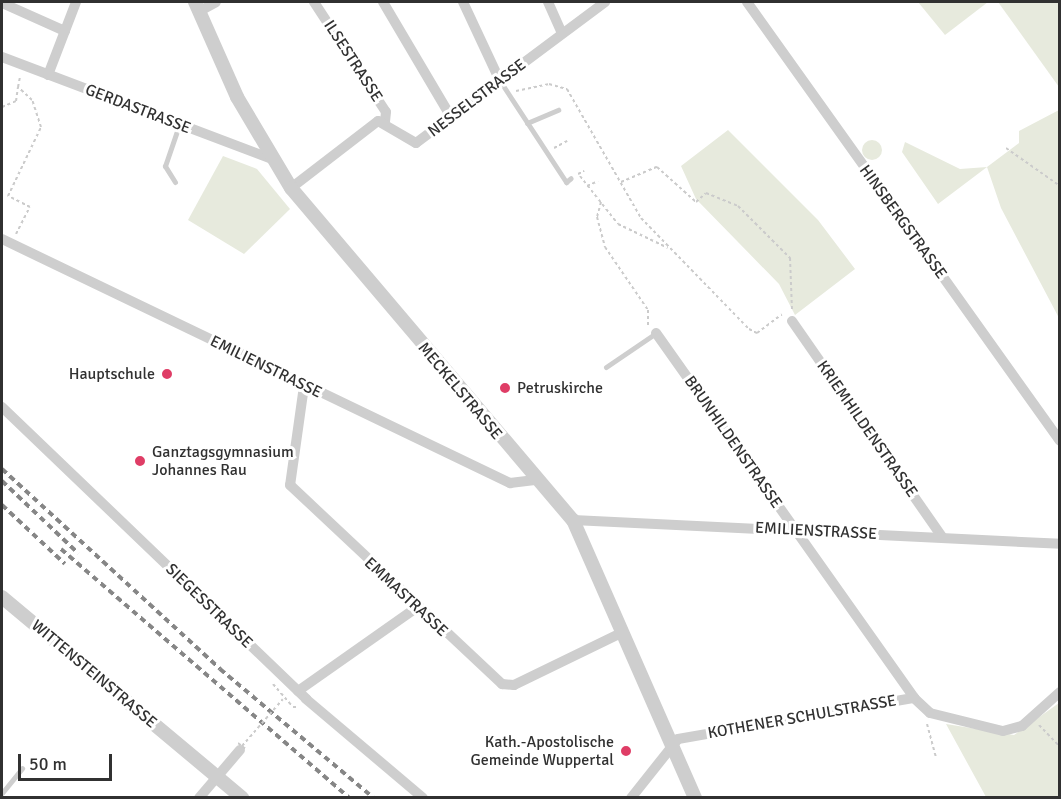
<!DOCTYPE html>
<style>
body{margin:0}
#map{position:relative;width:1061px;height:799px;overflow:hidden;background:#fff;font-family:Signika,sans-serif}
div>[style]{position:absolute}
[style*='--x']{left:calc(var(--x)*1px);top:calc(var(--y)*1px);width:calc(var(--w)*1px);rotate:calc(var(--a)*1deg)}
.green>*{inset:0;background:#e7eadd}
.round{border-radius:50%}
.path>*{height:2px;margin-top:-1px;transform-origin:0;background:repeating-linear-gradient(90deg,#cbcbcb 0 3px,transparent 0 6px)}
.service>*{height:5px;margin:-2.5px;padding:0 2.5px;transform-origin:2.5px;border-radius:2.5px;background:#cecece}
.minor>*{height:10px;margin:-5px;padding:0 5px;transform-origin:5px;border-radius:5px;background:#cecece}
.tertiary>*{height:14px;margin:-7px;padding:0 7px;transform-origin:7px;border-radius:7px;background:#cecece}
.rail>*{height:4px;margin-top:-2px;transform-origin:0;background:repeating-linear-gradient(90deg,#868686 0 6px,transparent 0 10.5px)}
.path-bridge>*{height:2px;margin-top:-1px;transform-origin:0;background:repeating-linear-gradient(90deg,#cbcbcb 0 3px,transparent 0 6px)}
.dots>*{width:16px;height:16px;translate:-50% -50%;box-sizing:border-box;border:3px solid #fff;border-radius:50%}
span{translate:-50% -50%;white-space:nowrap;text-align:center;line-height:1.15;-webkit-text-stroke:6px #fff;paint-order:stroke}
.street-label{font-size:16px;color:#313131}
.poi-label{font-size:16px;color:#313131}
.right{translate:-100% -50%;text-align:right}
.left{translate:0 -50%;text-align:left}
.frame{position:absolute;inset:0;border:3px solid #313131;pointer-events:none}
.scale{position:absolute;left:18px;top:754px;width:94px;height:27px;box-sizing:border-box;border:3px solid #313131;border-top:0;padding-left:8px;font-size:18px;line-height:21px;white-space:nowrap;color:#313131;-webkit-text-stroke:4px #fff;paint-order:stroke}
</style>
<div id="map">
<div class="green">
<div style="clip-path:polygon(918px 2px,988px 2px,945px 35px)"></div>
<div style="clip-path:polygon(998px 2px,1059px 2px,1059px 87px)"></div>
<div style="clip-path:polygon(1059px 110px,1059px 318px,1001px 208px,987px 167px,938px 204px,902px 152px,905px 142px,960px 169px,987px 167px,1019px 143px,1019px 131px)"></div>
<div style="clip-path:polygon(728px 130px,818px 220px,855px 269px,795px 315px,779px 284px,696px 199px,681px 166px)"></div>
<div class="round" style="left:862px;top:140px;width:20px;height:20px"></div>
<div style="clip-path:polygon(223px 156px,257px 169px,290px 209px,244px 254px,188px 220px)"></div>
<div style="clip-path:polygon(1059px 703px,1059px 797px,986px 797px,946px 724px,1014px 735px)"></div>
</div>
<div class="path">
<div style="--x:516;--y:91;--w:34;--a:-12"></div>
<div style="--x:549;--y:84;--w:19;--a:16"></div>
<div style="--x:567;--y:89;--w:149;--a:60.2"></div>
<div style="--x:641;--y:218;--w:155;--a:45.8"></div>
<div style="--x:749;--y:329;--w:9;--a:27"></div>
<div style="--x:757;--y:333;--w:31;--a:-37"></div>
<div style="--x:2;--y:107;--w:15;--a:-23"></div>
<div style="--x:16;--y:101;--w:14;--a:-82"></div>
<div style="--x:554;--y:148;--w:15;--a:-28"></div>
<div style="--x:1006;--y:148;--w:66;--a:35.1"></div>
<div style="--x:578;--y:174;--w:7;--a:-27"></div>
<div style="--x:580;--y:176;--w:61;--a:51.6"></div>
<div style="--x:618;--y:224;--w:55;--a:25.6"></div>
<div style="--x:621;--y:182;--w:39;--a:-23"></div>
<div style="--x:657;--y:167;--w:52;--a:41.9"></div>
<div style="--x:696;--y:202;--w:13;--a:-42"></div>
<div style="--x:706;--y:193;--w:35;--a:22"></div>
<div style="--x:738;--y:206;--w:74;--a:45"></div>
<div style="--x:790;--y:258;--w:51;--a:87.8"></div>
<div style="--x:587;--y:186;--w:12;--a:-24"></div>
<div style="--x:601;--y:202;--w:16;--a:105"></div>
<div style="--x:597;--y:217;--w:31;--a:75"></div>
<div style="--x:605;--y:247;--w:76;--a:55.7"></div>
<div style="--x:648;--y:310;--w:15;--a:90"></div>
<div style="--x:16;--y:234;--w:30;--a:-63"></div>
<div style="--x:30;--y:207;--w:25;--a:-153"></div>
<div style="--x:8;--y:196;--w:76;--a:-64.4"></div>
<div style="--x:41;--y:127;--w:28;--a:-108"></div>
<div style="--x:32;--y:100;--w:19;--a:-137"></div>
<div style="--x:18;--y:87;--w:10;--a:-79"></div>
<div style="--x:273;--y:684;--w:30;--a:49"></div>
<div style="--x:293;--y:707;--w:6;--a:0"></div>
<div style="--x:927;--y:724;--w:34;--a:75"></div>
<div style="--x:1039;--y:725;--w:30;--a:46"></div>
</div>
<div class="service">
<div style="--x:500;--y:81;--w:121;--a:56.8"></div>
<div style="--x:566;--y:182;--w:6;--a:-39"></div>
<div style="--x:527;--y:123;--w:34;--a:-23"></div>
<div style="--x:175;--y:182;--w:19;--a:-122"></div>
<div style="--x:165;--y:166;--w:43;--a:-71.1"></div>
<div style="--x:606;--y:367;--w:60;--a:-34.2"></div>
<div style="--x:2;--y:793;--w:32;--a:-51"></div>
</div>
<div class="minor">
<div style="--x:314;--y:2;--w:131;--a:56.8"></div>
<div style="--x:386;--y:112;--w:9;--a:96"></div>
<div style="--x:383;--y:2;--w:134;--a:59.4"></div>
<div style="--x:463;--y:2;--w:87;--a:64.9"></div>
<div style="--x:548;--y:2;--w:34;--a:66"></div>
<div style="--x:747;--y:2;--w:539;--a:54.51"></div>
<div style="--x:2;--y:3;--w:69;--a:24"></div>
<div style="--x:200;--y:11;--w:18;--a:-29"></div>
<div style="--x:2;--y:57;--w:291;--a:20.7"></div>
<div style="--x:48;--y:75;--w:78;--a:-69"></div>
<div style="--x:291;--y:188;--w:110;--a:-37.6"></div>
<div style="--x:378;--y:121;--w:44;--a:30.1"></div>
<div style="--x:416;--y:143;--w:236;--a:-36.7"></div>
<div style="--x:2;--y:239;--w:564;--a:25.66"></div>
<div style="--x:510;--y:483;--w:25;--a:-7"></div>
<div style="--x:792;--y:321;--w:263;--a:55.2"></div>
<div style="--x:656;--y:333;--w:447;--a:54.7"></div>
<div style="--x:914;--y:698;--w:22;--a:43"></div>
<div style="--x:930;--y:713;--w:75;--a:13.9"></div>
<div style="--x:1003;--y:731;--w:20;--a:-15"></div>
<div style="--x:1022;--y:726;--w:51;--a:-41.8"></div>
<div style="--x:304;--y:386;--w:100;--a:98"></div>
<div style="--x:290;--y:485;--w:291;--a:43.2"></div>
<div style="--x:502;--y:684;--w:12;--a:5"></div>
<div style="--x:514;--y:685;--w:119;--a:-25.9"></div>
<div style="--x:2;--y:407;--w:422;--a:43.8"></div>
<div style="--x:306;--y:699;--w:153;--a:40.2"></div>
<div style="--x:573;--y:520;--w:488;--a:2.8"></div>
<div style="--x:298;--y:691;--w:144;--a:-35.1"></div>
<div style="--x:199;--y:798;--w:63;--a:-49.5"></div>
<div style="--x:631;--y:798;--w:75;--a:-51.5"></div>
<div style="--x:678;--y:739;--w:240;--a:-9.9"></div>
</div>
<div class="tertiary">
<div style="--x:195;--y:2;--w:104;--a:66.1"></div>
<div style="--x:237;--y:97;--w:106;--a:59.3"></div>
<div style="--x:291;--y:188;--w:436;--a:49.7"></div>
<div style="--x:573;--y:520;--w:304;--a:66.3"></div>
<div style="--x:2;--y:597;--w:313;--a:39.9"></div>
</div>
<div class="rail">
<div style="--x:2;--y:469;--w:296;--a:42.5"></div>
<div style="--x:220;--y:669;--w:201;--a:40"></div>
<div style="--x:2;--y:481;--w:105;--a:43.5"></div>
<div style="--x:2;--y:505;--w:86;--a:43.1"></div>
<div style="--x:61;--y:549;--w:381;--a:40.8"></div>
</div>
<div class="path-bridge">
<div style="--x:238;--y:743;--w:11;--a:38"></div>
<div style="--x:242;--y:746;--w:62;--a:-48.9"></div>
</div>
<div class="dots">
<div style="left:167px;top:374px;background:#df3d66"></div>
<div style="left:505px;top:388px;background:#df3d66"></div>
<div style="left:140px;top:461px;background:#df3d66"></div>
<div style="left:626px;top:751px;background:#df3d66"></div>
</div>
<div class="street-label">
<span style="left:353px;top:61px;rotate:57deg">ILSESTRASSE</span>
<span style="left:477px;top:98px;rotate:-37deg">NESSELSTRASSE</span>
<span style="left:138px;top:109px;rotate:21deg">GERDASTRASSE</span>
<span style="left:903px;top:222px;rotate:54deg">HINSBERGSTRASSE</span>
<span style="left:266px;top:367px;rotate:26deg">EMILIENSTRASSE</span>
<span style="left:460px;top:391px;rotate:50deg">MECKELSTRASSE</span>
<span style="left:867px;top:429px;rotate:55deg">KRIEMHILDENSTRASSE</span>
<span style="left:733px;top:442px;rotate:55deg">BRUNHILDENSTRASSE</span>
<span style="left:816px;top:531px;rotate:3deg">EMILIENSTRASSE</span>
<span style="left:406px;top:597px;rotate:43deg">EMMASTRASSE</span>
<span style="left:209px;top:606px;rotate:44deg">SIEGESSTRASSE</span>
<span style="left:94px;top:674px;rotate:40deg">WITTENSTEINSTRASSE</span>
<span style="left:802px;top:717px;rotate:-10deg">KOTHENER SCHULSTRASSE</span>
</div>
<div class="poi-label">
<span class="right" style="left:155px;top:374px">Hauptschule</span>
<span class="left" style="left:517px;top:388px">Petruskirche</span>
<span class="left" style="left:152px;top:461px">Ganztagsgymnasium<br>Johannes Rau</span>
<span class="right" style="left:614px;top:751px">Kath.-Apostolische<br>Gemeinde Wuppertal</span>
</div>
<div class="frame"></div>
<div class="scale">50 m</div>
</div>
